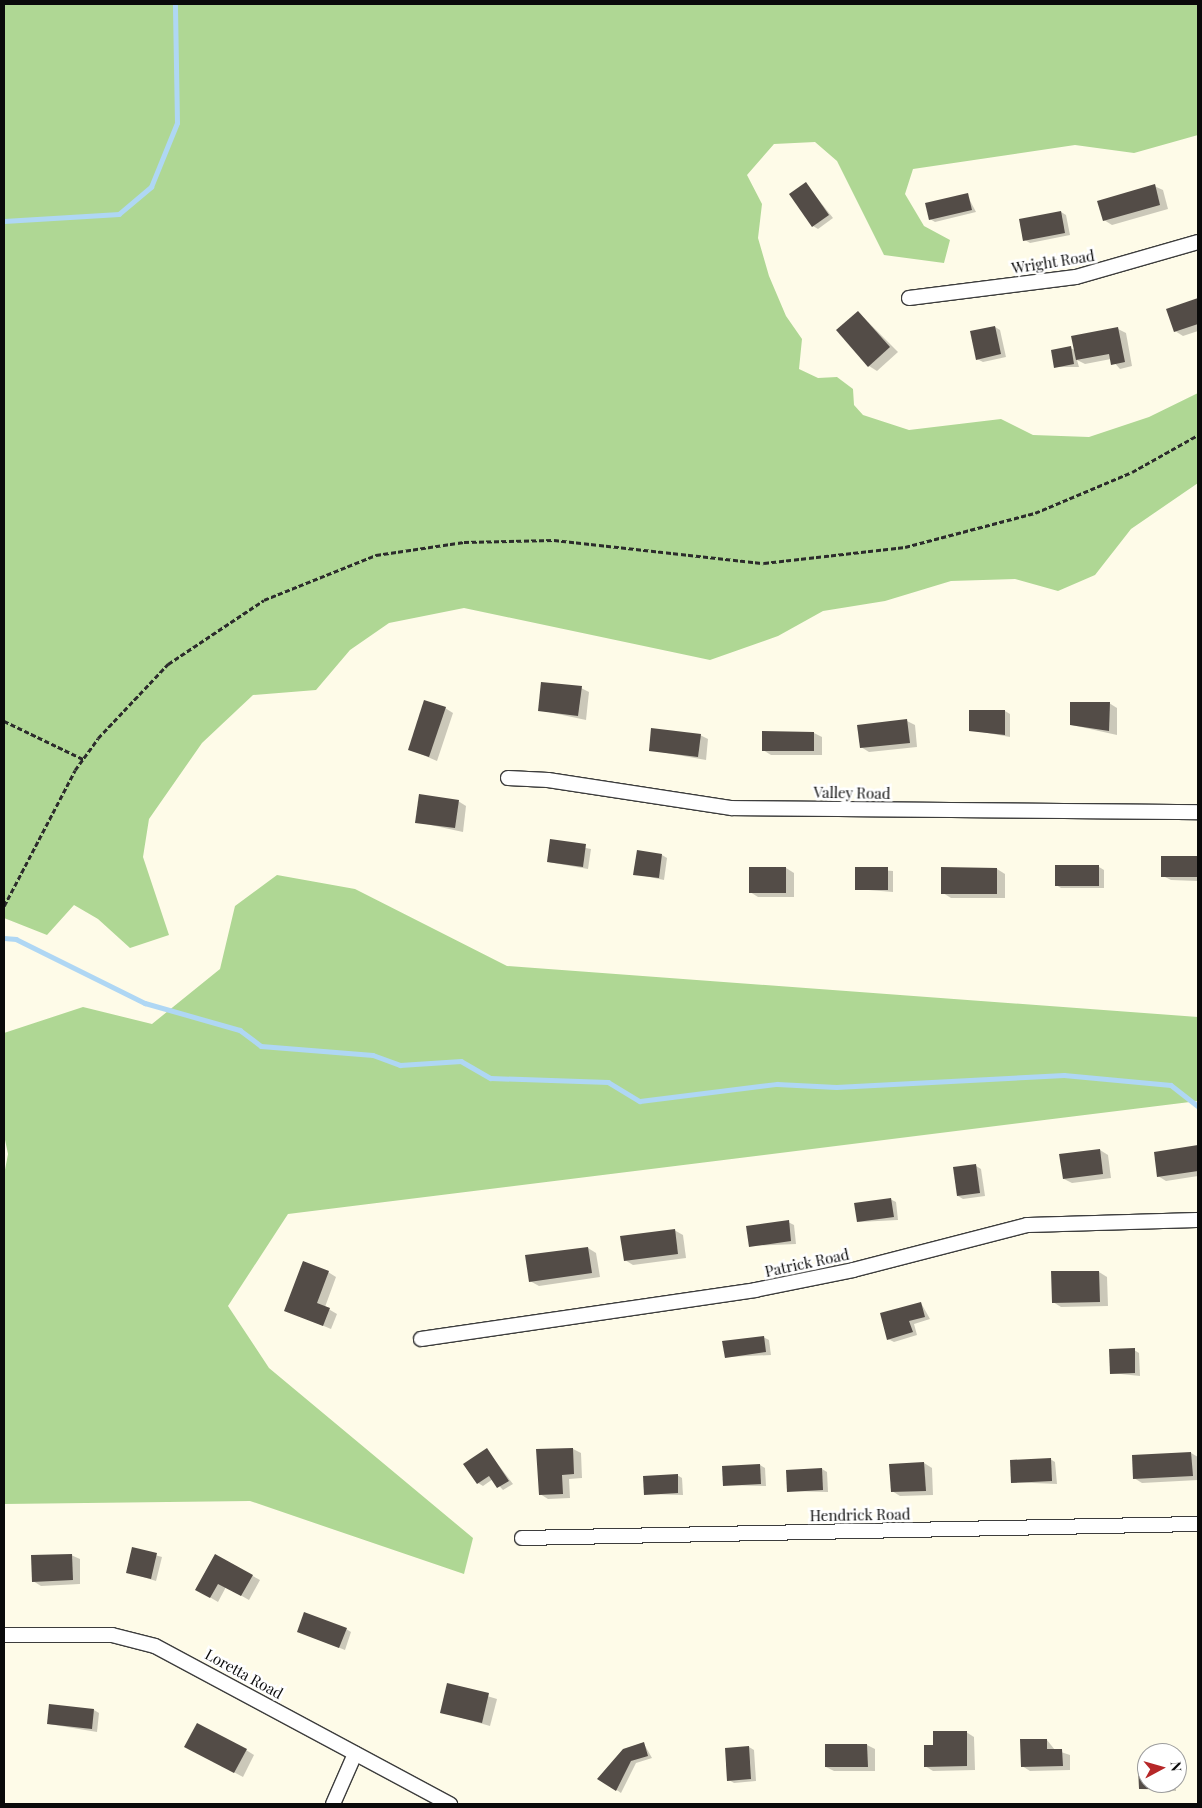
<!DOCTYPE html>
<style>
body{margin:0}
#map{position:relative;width:1202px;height:1808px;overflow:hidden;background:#fefbe8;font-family:"Playfair Display",serif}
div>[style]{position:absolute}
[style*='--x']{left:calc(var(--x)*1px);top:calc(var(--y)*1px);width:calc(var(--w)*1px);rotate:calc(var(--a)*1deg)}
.forest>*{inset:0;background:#afd794}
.shadow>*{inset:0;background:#0003}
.stream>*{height:4.5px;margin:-2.25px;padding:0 2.25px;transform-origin:2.25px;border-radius:2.25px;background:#afd7f4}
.building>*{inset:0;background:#534c47}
.path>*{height:2.5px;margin-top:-1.25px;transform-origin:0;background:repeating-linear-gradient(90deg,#2c2c2c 0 5px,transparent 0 7.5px)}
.roads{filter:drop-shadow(1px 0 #3d3d3d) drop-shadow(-1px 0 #3d3d3d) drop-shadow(0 1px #3d3d3d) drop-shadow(0 -1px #3d3d3d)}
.minor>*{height:14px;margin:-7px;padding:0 7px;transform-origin:7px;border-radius:7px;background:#fff}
span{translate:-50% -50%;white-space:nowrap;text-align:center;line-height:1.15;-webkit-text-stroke:5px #fff;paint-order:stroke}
.street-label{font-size:15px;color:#0a0a0a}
.frame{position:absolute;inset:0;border:5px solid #0a0a0a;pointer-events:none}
.north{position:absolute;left:1137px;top:1743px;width:50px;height:50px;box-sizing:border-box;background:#fff;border:1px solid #9d9d9d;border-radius:50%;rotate:84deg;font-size:14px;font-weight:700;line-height:20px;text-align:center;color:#0a0a0a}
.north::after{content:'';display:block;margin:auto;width:18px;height:22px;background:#b62728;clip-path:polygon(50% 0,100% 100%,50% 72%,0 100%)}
</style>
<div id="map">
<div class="forest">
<div style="clip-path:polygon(4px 4px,1198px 4px,1198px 135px,1134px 153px,1075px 145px,913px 169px,905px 194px,924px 226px,950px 240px,944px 263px,884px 255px,837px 161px,815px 142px,774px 144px,747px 175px,762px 204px,758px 238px,769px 276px,786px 316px,802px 339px,799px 369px,818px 378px,837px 377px,853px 389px,854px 405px,863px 415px,909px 430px,1001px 419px,1033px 435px,1089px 437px,1149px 417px,1198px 393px,1198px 483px,1131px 529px,1095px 575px,1058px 591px,1015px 579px,951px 581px,885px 601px,823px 611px,778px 636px,710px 660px,464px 608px,389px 623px,350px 650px,316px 690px,253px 695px,202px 743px,149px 819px,143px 857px,169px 935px,130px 948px,98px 919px,74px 905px,47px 935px,4px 918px)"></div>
<div style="clip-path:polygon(277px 875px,355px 889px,507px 966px,1198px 1017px,1198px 1101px,288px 1214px,228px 1306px,269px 1368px,473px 1538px,464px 1574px,250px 1501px,4px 1504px,4px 1175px,8px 1154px,4px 1135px,4px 1033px,83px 1007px,152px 1024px,220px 969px,235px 906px)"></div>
</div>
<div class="shadow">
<div style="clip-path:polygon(806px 184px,833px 218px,818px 229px,813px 226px)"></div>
<div style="clip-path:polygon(1154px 186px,1163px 190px,1168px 209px,1112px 225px,1104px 220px)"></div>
<div style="clip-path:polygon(967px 195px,976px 212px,935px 222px,930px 219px)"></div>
<div style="clip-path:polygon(1061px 212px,1066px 215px,1070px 235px,1030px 243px,1025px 240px)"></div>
<div style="clip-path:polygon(1198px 299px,1198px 331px,1183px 336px,1175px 331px,1168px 310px)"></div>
<div style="clip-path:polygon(858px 312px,898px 352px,877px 371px,869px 366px)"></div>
<div style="clip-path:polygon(995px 327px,1000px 330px,1006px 357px,983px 362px,977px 359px)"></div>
<div style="clip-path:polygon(1118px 329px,1126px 333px,1132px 366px,1120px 369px,1111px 359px,1085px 364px,1077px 360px,1079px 367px,1055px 367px,1070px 348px,1075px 350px)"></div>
<div style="clip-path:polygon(581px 688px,589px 692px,586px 720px,539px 710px)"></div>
<div style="clip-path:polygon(1109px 703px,1117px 708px,1117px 735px,1072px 725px)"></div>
<div style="clip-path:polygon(445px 708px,453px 713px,437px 761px,409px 749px)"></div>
<div style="clip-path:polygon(1005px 711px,1010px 714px,1010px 737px,971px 730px)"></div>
<div style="clip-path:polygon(907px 721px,915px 725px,917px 747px,869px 752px,861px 747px)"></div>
<div style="clip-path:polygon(814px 733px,822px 737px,822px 755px,771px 755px,763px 750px)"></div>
<div style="clip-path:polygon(700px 735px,708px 739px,706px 760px,650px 750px)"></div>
<div style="clip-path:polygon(458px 801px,466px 806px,463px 832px,417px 822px)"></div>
<div style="clip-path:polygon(551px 841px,591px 849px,588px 869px,548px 862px)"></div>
<div style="clip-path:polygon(662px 855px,667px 858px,664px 880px,635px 874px)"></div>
<div style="clip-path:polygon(1163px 857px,1198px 857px,1198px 881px,1171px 880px,1163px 876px)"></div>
<div style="clip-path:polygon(1057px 867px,1099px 867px,1104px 870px,1104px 888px,1061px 888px,1056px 885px)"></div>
<div style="clip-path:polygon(786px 868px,794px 873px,794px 897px,758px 897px,750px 892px)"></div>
<div style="clip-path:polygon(856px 868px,893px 871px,893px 892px,856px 889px)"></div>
<div style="clip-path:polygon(943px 869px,997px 869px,1005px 874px,1005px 898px,951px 898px,943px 893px)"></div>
<div style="clip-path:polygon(1198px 1147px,1198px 1176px,1166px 1181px,1158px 1176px,1155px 1153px)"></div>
<div style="clip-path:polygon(1100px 1150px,1108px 1155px,1111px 1178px,1072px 1183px,1064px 1179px)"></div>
<div style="clip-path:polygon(976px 1166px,981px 1169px,985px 1196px,963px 1199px,958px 1196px)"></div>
<div style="clip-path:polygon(890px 1199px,896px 1202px,898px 1220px,858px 1222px)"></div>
<div style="clip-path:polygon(788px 1222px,794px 1225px,796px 1244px,750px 1246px)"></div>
<div style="clip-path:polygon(674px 1230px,683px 1235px,686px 1258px,633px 1265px,625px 1260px)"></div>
<div style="clip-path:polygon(588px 1248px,596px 1253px,600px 1277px,539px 1286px,530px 1281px,527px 1256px)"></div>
<div style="clip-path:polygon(328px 1272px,336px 1277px,325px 1307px,337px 1314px,331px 1329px,285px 1310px)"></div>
<div style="clip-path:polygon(1099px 1272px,1107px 1277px,1108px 1306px,1061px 1307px,1053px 1302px)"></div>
<div style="clip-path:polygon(921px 1303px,930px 1319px,914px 1324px,917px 1335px,894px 1342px,888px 1339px)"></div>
<div style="clip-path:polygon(763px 1337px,769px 1340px,771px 1355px,726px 1357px)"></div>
<div style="clip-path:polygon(1134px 1350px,1139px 1353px,1140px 1376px,1111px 1373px)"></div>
<div style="clip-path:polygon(573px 1449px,581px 1453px,582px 1478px,569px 1479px,570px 1498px,548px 1499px,540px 1494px,538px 1450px)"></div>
<div style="clip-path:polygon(487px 1450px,513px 1484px,503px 1490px,493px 1479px,483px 1486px,478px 1483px)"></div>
<div style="clip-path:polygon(1191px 1453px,1198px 1457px,1198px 1480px,1142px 1483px,1134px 1478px)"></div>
<div style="clip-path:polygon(1050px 1459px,1055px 1462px,1057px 1484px,1013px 1482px)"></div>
<div style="clip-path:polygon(924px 1463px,932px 1468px,933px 1495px,900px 1496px,892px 1491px)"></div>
<div style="clip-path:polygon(760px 1465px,765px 1468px,766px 1486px,725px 1485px)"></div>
<div style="clip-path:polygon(822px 1469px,827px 1472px,828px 1492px,788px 1491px)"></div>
<div style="clip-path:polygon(677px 1475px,682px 1478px,683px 1495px,645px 1494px)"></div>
<div style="clip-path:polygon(133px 1549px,162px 1557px,156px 1581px,127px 1572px)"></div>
<div style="clip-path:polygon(71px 1555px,80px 1559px,80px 1584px,41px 1586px,33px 1581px)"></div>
<div style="clip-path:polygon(215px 1555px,260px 1580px,249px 1600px,226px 1587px,218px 1602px,196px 1589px)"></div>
<div style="clip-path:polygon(346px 1629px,351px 1632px,345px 1650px,304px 1634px)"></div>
<div style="clip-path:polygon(448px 1684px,497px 1699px,490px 1726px,441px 1712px)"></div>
<div style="clip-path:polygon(94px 1710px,99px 1713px,97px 1732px,49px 1724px)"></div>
<div style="clip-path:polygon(966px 1732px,974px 1737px,975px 1770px,933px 1771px,925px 1766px)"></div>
<div style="clip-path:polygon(1047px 1740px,1055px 1750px,1070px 1755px,1070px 1770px,1030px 1771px,1022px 1766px)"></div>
<div style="clip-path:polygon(644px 1744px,652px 1758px,636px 1763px,621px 1793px,599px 1778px)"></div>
<div style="clip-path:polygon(867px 1745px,875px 1749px,875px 1771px,834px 1771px,826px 1767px)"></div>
<div style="clip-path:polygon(749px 1747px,754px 1750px,756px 1781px,734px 1783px,729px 1780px)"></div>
<div style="clip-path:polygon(246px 1750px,254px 1755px,243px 1777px,194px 1751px)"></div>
<div style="clip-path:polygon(1147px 1769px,1147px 1783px,1176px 1783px,1176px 1791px,1140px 1789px)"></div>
</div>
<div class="stream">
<div style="--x:4;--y:221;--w:115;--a:-3.5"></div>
<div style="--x:119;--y:214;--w:42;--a:-40.2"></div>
<div style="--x:151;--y:187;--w:69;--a:-67.9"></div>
<div style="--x:177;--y:123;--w:119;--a:-91"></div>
<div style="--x:4;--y:938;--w:12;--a:5"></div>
<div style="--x:16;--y:939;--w:144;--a:26.4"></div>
<div style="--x:145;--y:1003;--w:99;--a:15.9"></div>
<div style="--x:240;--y:1030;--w:26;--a:37"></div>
<div style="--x:261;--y:1046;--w:112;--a:4.6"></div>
<div style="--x:373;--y:1055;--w:29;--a:20"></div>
<div style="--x:400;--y:1065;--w:61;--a:-3.8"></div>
<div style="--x:461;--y:1061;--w:34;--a:30"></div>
<div style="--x:491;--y:1078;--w:117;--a:2"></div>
<div style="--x:608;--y:1082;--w:37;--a:31"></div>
<div style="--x:640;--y:1101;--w:138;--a:-7.1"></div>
<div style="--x:777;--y:1084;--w:59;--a:2.9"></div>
<div style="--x:836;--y:1087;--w:228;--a:-3"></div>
<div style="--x:1064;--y:1075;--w:107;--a:5.3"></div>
<div style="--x:1171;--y:1085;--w:34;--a:38"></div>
</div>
<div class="building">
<div style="clip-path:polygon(806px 182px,829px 215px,812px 227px,789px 194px)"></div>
<div style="clip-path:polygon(1155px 184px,1160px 205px,1103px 221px,1097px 201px)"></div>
<div style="clip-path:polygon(968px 193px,972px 210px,929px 220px,925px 203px)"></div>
<div style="clip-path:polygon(1061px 211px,1065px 233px,1023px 241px,1019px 219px)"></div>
<div style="clip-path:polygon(1198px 298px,1198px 324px,1174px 332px,1166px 309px)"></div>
<div style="clip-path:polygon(858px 311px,890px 347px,868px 367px,836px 330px)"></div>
<div style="clip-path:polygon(995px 326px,1001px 354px,976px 360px,970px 331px)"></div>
<div style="clip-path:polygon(1118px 327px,1125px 362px,1111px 365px,1109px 354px,1076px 360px,1071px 336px)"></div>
<div style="clip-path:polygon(1071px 346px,1074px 364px,1054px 368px,1051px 350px)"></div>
<div style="clip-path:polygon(541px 682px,582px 686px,578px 716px,538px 711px)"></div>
<div style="clip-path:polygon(424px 700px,446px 707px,429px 757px,408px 750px)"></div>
<div style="clip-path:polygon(1070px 702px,1110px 702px,1109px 731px,1070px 725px)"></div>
<div style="clip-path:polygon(969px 710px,1005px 710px,1005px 735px,969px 731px)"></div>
<div style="clip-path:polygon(907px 719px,910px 743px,860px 748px,857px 725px)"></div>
<div style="clip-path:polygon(651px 728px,701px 734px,698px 757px,649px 751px)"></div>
<div style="clip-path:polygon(762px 731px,814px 732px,814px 751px,762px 751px)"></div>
<div style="clip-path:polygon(419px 794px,459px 800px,455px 828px,415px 823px)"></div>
<div style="clip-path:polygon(550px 839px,586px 844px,583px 867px,547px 862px)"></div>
<div style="clip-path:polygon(637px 850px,662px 854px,659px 878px,633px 875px)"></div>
<div style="clip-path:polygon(1161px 856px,1198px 856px,1198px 877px,1161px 877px)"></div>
<div style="clip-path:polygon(1055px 865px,1099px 865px,1099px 886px,1055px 886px)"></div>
<div style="clip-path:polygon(749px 867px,786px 867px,786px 893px,749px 893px)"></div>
<div style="clip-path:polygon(855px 867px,888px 867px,888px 890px,855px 890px)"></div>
<div style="clip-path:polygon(941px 867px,997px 868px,997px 894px,941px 894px)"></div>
<div style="clip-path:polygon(1198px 1145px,1198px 1171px,1157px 1177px,1154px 1152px)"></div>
<div style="clip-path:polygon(1100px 1149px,1103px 1174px,1063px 1179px,1059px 1154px)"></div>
<div style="clip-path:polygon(976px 1164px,980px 1193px,957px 1196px,953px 1167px)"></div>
<div style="clip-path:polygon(891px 1198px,894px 1217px,857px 1222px,854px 1203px)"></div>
<div style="clip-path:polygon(789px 1220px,791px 1241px,749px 1247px,746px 1226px)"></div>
<div style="clip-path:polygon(675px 1229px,678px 1254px,624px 1261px,620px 1236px)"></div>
<div style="clip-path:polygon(588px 1247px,592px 1273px,529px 1282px,525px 1255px)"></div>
<div style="clip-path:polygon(303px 1261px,329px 1271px,317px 1303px,330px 1308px,323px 1326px,284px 1311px)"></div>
<div style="clip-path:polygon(1051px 1271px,1099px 1271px,1100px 1302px,1052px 1303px)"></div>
<div style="clip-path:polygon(921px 1302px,925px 1317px,909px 1321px,913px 1332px,887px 1340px,880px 1313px)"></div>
<div style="clip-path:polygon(764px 1336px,766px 1352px,725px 1358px,722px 1341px)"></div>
<div style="clip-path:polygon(1135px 1348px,1135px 1373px,1110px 1374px,1109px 1349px)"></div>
<div style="clip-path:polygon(487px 1448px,509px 1481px,497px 1488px,489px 1476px,477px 1484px,463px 1464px)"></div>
<div style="clip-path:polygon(573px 1448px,574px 1474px,562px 1475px,563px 1494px,539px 1495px,536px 1449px)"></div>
<div style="clip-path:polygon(1191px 1452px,1193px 1476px,1133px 1479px,1132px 1455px)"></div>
<div style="clip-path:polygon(1051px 1458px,1052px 1481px,1011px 1483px,1010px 1460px)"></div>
<div style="clip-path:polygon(924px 1462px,926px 1491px,891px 1492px,889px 1464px)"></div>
<div style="clip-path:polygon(760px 1464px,761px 1484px,723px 1486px,722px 1466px)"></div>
<div style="clip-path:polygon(822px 1468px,823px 1490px,787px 1492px,786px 1470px)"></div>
<div style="clip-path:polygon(678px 1474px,678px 1493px,644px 1495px,643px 1476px)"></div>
<div style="clip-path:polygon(132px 1547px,157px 1553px,151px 1579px,126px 1573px)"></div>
<div style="clip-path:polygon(72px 1554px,73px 1580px,32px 1582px,31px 1555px)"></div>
<div style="clip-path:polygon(215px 1554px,253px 1575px,241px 1596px,218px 1584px,210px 1598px,195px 1590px)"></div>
<div style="clip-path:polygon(304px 1612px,347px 1628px,339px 1648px,297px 1632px)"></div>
<div style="clip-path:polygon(447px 1683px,489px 1693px,482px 1723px,440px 1713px)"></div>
<div style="clip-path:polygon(49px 1704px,94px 1709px,92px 1729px,47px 1724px)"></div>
<div style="clip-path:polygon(197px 1723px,247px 1749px,234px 1773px,184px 1747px)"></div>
<div style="clip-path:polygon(933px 1731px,967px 1731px,967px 1766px,924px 1767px,924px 1745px,933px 1745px)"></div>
<div style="clip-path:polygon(1020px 1739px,1047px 1739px,1047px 1749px,1062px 1749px,1063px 1766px,1021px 1767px)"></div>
<div style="clip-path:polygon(644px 1742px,648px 1756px,631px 1761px,616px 1791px,597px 1779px,623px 1749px)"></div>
<div style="clip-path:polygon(825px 1744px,867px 1744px,868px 1767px,825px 1767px)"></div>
<div style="clip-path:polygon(749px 1746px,751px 1779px,727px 1781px,725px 1748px)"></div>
<div style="clip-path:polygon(1138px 1767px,1147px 1767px,1147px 1783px,1171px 1783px,1171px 1789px,1139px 1789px)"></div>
</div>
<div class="path">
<div style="--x:4;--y:721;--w:88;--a:25.7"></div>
<div style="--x:4;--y:906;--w:153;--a:-62.4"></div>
<div style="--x:75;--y:770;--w:39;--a:-54"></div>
<div style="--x:98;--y:738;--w:102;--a:-46.6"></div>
<div style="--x:168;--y:664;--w:115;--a:-33.7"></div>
<div style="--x:264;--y:600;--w:121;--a:-21.9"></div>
<div style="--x:376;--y:555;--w:89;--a:-8.4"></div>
<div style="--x:464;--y:542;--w:90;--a:-1.3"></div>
<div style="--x:554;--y:540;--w:211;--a:6.3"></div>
<div style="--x:764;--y:563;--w:142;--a:-6.5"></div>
<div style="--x:905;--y:547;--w:134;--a:-14.7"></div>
<div style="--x:1035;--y:513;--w:105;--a:-22.9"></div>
<div style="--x:1132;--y:472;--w:76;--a:-29.3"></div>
</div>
<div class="roads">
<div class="minor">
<div style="--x:909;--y:298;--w:168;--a:-7.2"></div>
<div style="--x:1076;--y:277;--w:127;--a:-16"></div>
<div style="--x:508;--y:778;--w:40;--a:2.9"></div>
<div style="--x:548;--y:780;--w:186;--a:8.7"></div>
<div style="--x:732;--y:808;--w:466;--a:0.5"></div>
<div style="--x:421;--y:1339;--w:338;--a:-8.3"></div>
<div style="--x:755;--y:1290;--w:100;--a:-11.5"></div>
<div style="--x:853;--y:1270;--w:180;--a:-14.5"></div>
<div style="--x:1027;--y:1225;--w:171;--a:-1.7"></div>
<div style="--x:522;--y:1538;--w:676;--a:-1.19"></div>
<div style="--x:4;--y:1635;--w:108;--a:0"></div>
<div style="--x:112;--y:1635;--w:44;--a:14.3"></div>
<div style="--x:155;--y:1646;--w:335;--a:28.2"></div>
<div style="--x:333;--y:1804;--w:55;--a:-66.3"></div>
</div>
</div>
<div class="street-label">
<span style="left:1053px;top:262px;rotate:-9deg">Wright Road</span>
<span style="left:852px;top:793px;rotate:1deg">Valley Road</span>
<span style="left:807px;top:1263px;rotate:-12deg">Patrick Road</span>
<span style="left:860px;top:1515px;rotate:-1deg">Hendrick Road</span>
<span style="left:244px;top:1674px;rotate:29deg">Loretta Road</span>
</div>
<div class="frame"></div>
<div class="north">N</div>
</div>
